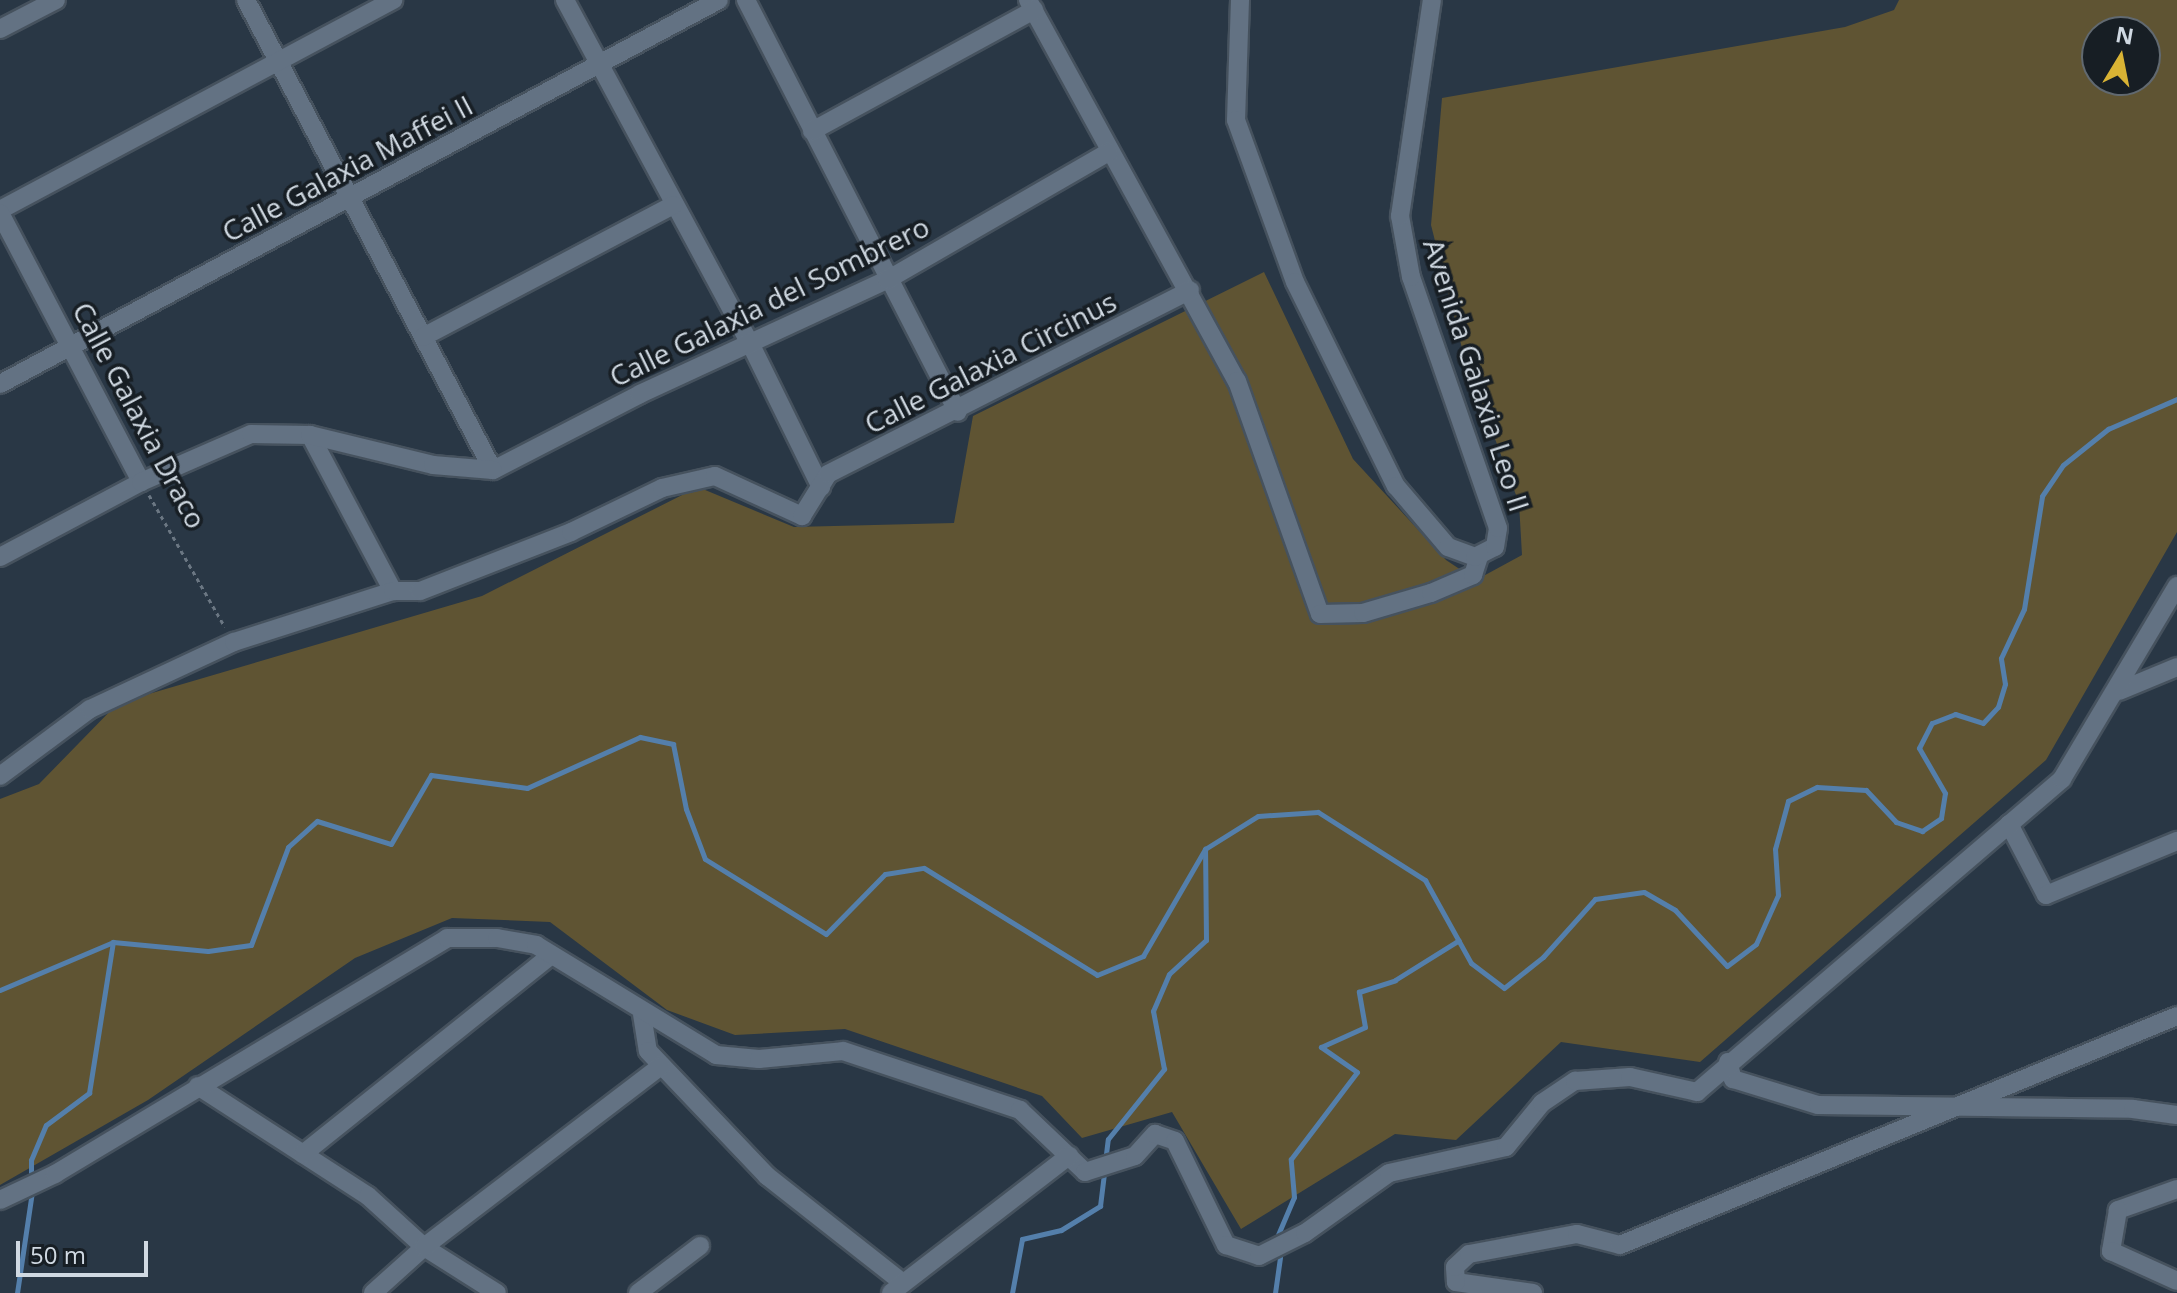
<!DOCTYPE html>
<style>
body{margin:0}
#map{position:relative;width:2177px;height:1293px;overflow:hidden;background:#293745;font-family:"Open Sans",sans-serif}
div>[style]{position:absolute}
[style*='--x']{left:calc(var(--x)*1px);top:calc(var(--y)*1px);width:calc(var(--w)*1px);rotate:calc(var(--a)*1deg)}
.green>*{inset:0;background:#5f5433}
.stream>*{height:5px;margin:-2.5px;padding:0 2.5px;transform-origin:2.5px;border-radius:2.5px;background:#547fab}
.path>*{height:3px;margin-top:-1.5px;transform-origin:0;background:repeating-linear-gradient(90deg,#6b7783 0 4px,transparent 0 8px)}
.roads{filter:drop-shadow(2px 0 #46525e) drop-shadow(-2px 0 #46525e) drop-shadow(0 2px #46525e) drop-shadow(0 -2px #46525e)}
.minor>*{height:18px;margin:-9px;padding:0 9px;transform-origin:9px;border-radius:9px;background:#637283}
span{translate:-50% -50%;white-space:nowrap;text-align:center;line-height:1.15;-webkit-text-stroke:7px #171e24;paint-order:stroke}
.street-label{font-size:28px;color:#d0d9e2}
.north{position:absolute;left:2081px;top:16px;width:80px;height:80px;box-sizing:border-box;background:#171e24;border:2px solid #616970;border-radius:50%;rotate:10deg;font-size:22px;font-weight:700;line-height:32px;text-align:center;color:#d0d9e2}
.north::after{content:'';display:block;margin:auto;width:28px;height:36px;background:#d9b334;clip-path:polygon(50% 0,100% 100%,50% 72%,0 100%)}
.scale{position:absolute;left:16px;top:1241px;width:132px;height:36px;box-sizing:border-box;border:4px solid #d0d9e2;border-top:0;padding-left:10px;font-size:24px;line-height:28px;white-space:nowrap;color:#d0d9e2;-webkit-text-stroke:6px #171e24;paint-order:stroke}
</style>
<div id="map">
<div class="green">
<div style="clip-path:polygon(evenodd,1899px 0,2177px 0,2177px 532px,2046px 760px,1700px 1062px,1561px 1042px,1456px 1140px,1395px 1134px,1241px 1229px,1172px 1112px,1082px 1138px,1042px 1096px,845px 1029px,735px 1035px,667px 1010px,550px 922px,452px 918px,355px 958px,148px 1100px,0 1185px,0 799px,39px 784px,118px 703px,482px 596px,698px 487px,794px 527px,954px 523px,973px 416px,1264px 272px,1353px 459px,1446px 560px,1476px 580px,1522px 555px,1519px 503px,1464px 356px,1431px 225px,1442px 98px,1845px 27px,1894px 10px,1899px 0,2097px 32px,2145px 32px,2145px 80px,2097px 80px,2097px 32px)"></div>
</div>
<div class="stream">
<div style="--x:0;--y:990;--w:123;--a:-23"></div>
<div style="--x:113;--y:942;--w:95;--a:5.4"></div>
<div style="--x:208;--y:951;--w:43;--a:-7.9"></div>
<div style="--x:251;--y:945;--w:105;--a:-69.3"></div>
<div style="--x:288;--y:847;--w:39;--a:-42"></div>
<div style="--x:317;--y:821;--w:77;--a:17.3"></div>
<div style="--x:391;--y:844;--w:80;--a:-59.9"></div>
<div style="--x:431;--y:775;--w:97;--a:7.7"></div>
<div style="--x:527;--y:788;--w:124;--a:-24.3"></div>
<div style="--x:640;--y:737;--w:34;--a:12"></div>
<div style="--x:673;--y:744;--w:66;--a:78.7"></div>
<div style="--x:686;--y:809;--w:53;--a:69.2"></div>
<div style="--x:705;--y:859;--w:142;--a:31.8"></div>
<div style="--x:826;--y:934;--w:84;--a:-45.5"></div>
<div style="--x:885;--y:874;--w:39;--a:-9"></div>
<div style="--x:924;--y:868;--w:203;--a:31.7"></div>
<div style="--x:1097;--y:975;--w:50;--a:-22.4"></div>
<div style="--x:1143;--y:956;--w:124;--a:-59.9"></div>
<div style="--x:1205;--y:849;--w:62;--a:-31.9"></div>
<div style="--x:1258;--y:816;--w:60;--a:-3.8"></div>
<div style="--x:1318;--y:812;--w:127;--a:32.4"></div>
<div style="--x:1425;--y:880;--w:95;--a:61"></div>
<div style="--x:1471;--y:963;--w:41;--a:37.1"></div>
<div style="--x:1504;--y:988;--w:50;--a:-38.5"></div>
<div style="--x:1543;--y:957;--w:78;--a:-48.1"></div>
<div style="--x:1595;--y:899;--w:49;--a:-8.1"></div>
<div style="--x:1644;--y:892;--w:36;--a:30"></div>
<div style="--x:1675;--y:910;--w:76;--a:47.1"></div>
<div style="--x:1727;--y:966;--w:36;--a:-37"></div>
<div style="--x:1756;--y:944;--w:54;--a:-65.8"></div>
<div style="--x:1778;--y:895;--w:46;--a:-93.7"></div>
<div style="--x:1775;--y:849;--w:50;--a:-74.8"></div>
<div style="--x:1788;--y:801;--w:32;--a:-26"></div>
<div style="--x:1817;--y:787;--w:49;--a:3.5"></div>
<div style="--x:1866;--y:790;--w:44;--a:46.8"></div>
<div style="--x:1896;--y:822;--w:28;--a:19"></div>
<div style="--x:1922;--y:831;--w:23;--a:-34"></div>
<div style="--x:1941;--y:818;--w:25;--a:-81"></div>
<div style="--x:1945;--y:793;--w:52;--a:-120"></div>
<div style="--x:1919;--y:748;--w:28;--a:-63"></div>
<div style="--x:1932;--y:723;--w:25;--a:-21"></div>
<div style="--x:1955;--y:714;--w:29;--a:18"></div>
<div style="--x:1983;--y:723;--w:22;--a:-47"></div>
<div style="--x:1998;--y:707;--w:24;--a:-73"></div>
<div style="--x:2005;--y:684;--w:26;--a:-99"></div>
<div style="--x:2001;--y:658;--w:54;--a:-64.9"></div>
<div style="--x:2024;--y:609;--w:114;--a:-80.9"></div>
<div style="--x:2042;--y:496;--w:37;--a:-56"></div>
<div style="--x:2063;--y:465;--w:58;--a:-38.7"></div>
<div style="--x:2108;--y:429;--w:75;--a:-23.5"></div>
<div style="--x:1105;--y:1162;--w:23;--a:-83"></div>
<div style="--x:1108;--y:1139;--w:90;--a:-51.3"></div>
<div style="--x:1164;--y:1069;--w:59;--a:-100.7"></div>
<div style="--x:1153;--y:1011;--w:40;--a:-66.6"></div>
<div style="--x:1169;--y:974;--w:50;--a:-42.6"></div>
<div style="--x:1206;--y:940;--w:91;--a:-90.6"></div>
<div style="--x:31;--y:1181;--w:21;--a:-90"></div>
<div style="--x:31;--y:1160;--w:38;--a:-67"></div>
<div style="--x:46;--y:1125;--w:54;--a:-36.7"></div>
<div style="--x:89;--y:1093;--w:153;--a:-81"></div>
<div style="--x:1277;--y:1237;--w:43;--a:-67"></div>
<div style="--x:1294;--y:1197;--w:38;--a:-95"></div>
<div style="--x:1291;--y:1159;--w:109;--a:-52.8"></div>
<div style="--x:1357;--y:1072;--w:44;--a:-145.2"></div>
<div style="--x:1321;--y:1047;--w:48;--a:-24.4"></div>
<div style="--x:1365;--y:1027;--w:36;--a:-100"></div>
<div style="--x:1359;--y:992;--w:38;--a:-18"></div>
<div style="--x:1395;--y:980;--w:75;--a:-32"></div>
<div style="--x:17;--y:1293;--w:103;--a:-81.6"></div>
<div style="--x:1012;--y:1293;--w:55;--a:-79.5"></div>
<div style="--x:1022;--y:1239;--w:40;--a:-13"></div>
<div style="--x:1061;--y:1230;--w:46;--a:-31.6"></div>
<div style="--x:1100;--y:1206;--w:34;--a:-83"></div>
<div style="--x:1275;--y:1293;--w:36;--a:-82"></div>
</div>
<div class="path">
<div style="--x:149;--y:495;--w:152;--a:60.1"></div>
</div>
<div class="roads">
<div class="minor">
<div style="--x:246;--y:0;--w:531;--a:62.28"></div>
<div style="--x:565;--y:0;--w:390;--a:61.7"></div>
<div style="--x:750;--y:343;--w:161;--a:63.8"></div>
<div style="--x:746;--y:0;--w:463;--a:62.8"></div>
<div style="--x:1028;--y:0;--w:435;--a:61.3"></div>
<div style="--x:1237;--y:381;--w:247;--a:70.4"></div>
<div style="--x:1320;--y:614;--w:43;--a:-1.3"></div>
<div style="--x:1363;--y:613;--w:71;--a:-16.4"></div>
<div style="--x:1431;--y:593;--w:46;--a:-23.2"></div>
<div style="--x:1473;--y:575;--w:20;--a:-72"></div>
<div style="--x:1240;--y:0;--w:120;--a:91.9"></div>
<div style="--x:1236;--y:120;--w:172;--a:70"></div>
<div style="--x:1295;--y:282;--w:228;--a:63.7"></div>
<div style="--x:1396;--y:486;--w:80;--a:49.6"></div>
<div style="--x:1448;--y:547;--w:29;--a:20"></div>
<div style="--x:1475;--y:557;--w:22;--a:-27"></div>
<div style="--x:1495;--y:547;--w:19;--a:-81"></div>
<div style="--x:1498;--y:528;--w:266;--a:-109.1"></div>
<div style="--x:1411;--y:277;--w:62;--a:-100.2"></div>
<div style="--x:1400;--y:216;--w:218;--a:-81.6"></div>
<div style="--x:0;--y:29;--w:63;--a:-27.4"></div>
<div style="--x:812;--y:131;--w:253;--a:-28.6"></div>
<div style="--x:0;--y:210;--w:446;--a:-28.1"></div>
<div style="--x:0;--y:213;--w:304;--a:62.3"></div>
<div style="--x:423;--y:337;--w:283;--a:-27.8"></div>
<div style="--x:0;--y:384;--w:815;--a:-28.11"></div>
<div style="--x:310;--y:435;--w:177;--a:62"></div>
<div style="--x:493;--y:470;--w:165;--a:-27.3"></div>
<div style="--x:640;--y:394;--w:272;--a:-24.8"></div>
<div style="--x:887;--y:280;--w:256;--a:-30"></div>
<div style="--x:0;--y:557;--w:160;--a:-28"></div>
<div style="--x:141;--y:482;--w:120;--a:-23.6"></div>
<div style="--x:251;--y:434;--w:59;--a:1"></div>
<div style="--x:310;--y:435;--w:127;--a:13.7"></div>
<div style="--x:433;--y:465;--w:60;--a:4.8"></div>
<div style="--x:2119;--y:691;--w:63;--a:-22.5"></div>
<div style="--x:0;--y:776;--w:112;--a:-36.7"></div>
<div style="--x:90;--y:709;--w:159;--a:-25"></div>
<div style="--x:234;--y:642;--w:167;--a:-17.8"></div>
<div style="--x:393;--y:591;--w:27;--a:0"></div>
<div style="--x:420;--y:591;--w:162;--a:-21.3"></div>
<div style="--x:571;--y:532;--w:101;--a:-25.8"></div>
<div style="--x:662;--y:488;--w:54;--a:-12.8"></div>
<div style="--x:715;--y:476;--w:96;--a:24.7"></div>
<div style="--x:802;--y:516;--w:49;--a:-58.2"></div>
<div style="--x:828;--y:474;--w:406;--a:-26.9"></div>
<div style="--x:2009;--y:824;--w:80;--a:62.5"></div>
<div style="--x:2046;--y:895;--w:142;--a:-22.4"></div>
<div style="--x:642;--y:1014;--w:37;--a:81"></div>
<div style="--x:648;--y:1051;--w:173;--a:46.4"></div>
<div style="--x:767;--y:1176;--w:173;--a:38.2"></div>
<div style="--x:1728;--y:1062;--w:18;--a:74"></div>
<div style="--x:1733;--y:1079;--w:89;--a:17"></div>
<div style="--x:1818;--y:1105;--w:315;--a:0.7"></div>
<div style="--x:2133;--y:1109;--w:44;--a:7.8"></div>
<div style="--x:198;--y:1086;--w:202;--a:32.9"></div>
<div style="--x:368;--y:1196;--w:76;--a:42.3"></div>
<div style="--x:424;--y:1247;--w:86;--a:32.2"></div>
<div style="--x:303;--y:1154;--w:318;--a:-38.7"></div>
<div style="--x:2177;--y:1189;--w:63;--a:160.4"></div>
<div style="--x:2118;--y:1210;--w:42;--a:99.7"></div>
<div style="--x:2111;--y:1251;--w:72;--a:24.4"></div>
<div style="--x:0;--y:1200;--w:61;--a:-25.3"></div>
<div style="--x:55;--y:1174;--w:458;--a:-31"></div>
<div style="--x:447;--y:938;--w:50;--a:0"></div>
<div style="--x:497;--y:938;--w:40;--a:10"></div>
<div style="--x:536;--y:945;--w:211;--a:31.4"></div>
<div style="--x:716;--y:1055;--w:43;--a:5.3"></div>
<div style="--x:759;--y:1059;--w:84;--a:-5.4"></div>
<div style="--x:843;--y:1051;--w:187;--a:18.4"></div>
<div style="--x:1020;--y:1110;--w:90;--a:43.6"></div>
<div style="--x:1085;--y:1172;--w:52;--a:-17.7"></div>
<div style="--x:1135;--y:1156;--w:30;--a:-48"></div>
<div style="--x:1155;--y:1134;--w:21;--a:19"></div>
<div style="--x:1175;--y:1141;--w:116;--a:63.9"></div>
<div style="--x:1226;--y:1245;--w:35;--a:18"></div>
<div style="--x:1259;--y:1256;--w:51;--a:-26.6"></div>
<div style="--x:1305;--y:1233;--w:103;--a:-35.5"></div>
<div style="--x:1389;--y:1173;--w:120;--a:-12.5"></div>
<div style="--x:1506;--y:1147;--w:57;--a:-50.7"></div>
<div style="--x:1542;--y:1103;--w:40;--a:-34"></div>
<div style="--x:1575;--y:1081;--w:55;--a:-4.2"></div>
<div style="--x:1630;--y:1077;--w:69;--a:12.6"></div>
<div style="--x:1697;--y:1092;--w:481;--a:-40.6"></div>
<div style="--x:2062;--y:779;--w:225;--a:-59.2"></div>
<div style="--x:373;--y:1293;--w:69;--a:-42"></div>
<div style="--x:424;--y:1247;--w:298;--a:-37.4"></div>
<div style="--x:638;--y:1293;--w:78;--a:-37.2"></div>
<div style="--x:891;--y:1293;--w:225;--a:-37.6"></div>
<div style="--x:1533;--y:1293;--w:78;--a:-171.9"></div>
<div style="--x:1456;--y:1282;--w:15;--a:-94"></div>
<div style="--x:1455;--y:1267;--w:19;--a:-43"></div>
<div style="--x:1469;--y:1254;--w:110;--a:-10.5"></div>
<div style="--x:1577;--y:1234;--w:44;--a:14.3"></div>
<div style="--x:1620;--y:1245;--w:602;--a:-22.35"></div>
</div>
</div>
<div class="street-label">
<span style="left:347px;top:168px;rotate:-28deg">Calle Galaxia Maffei II</span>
<span style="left:769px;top:301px;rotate:-26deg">Calle Galaxia del Sombrero</span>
<span style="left:990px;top:362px;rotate:-27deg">Calle Galaxia Circinus</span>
<span style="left:1477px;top:375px;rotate:72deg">Avenida Galaxia Leo II</span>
<span style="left:140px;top:415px;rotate:62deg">Calle Galaxia Draco</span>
</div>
<div class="north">N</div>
<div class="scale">50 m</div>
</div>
